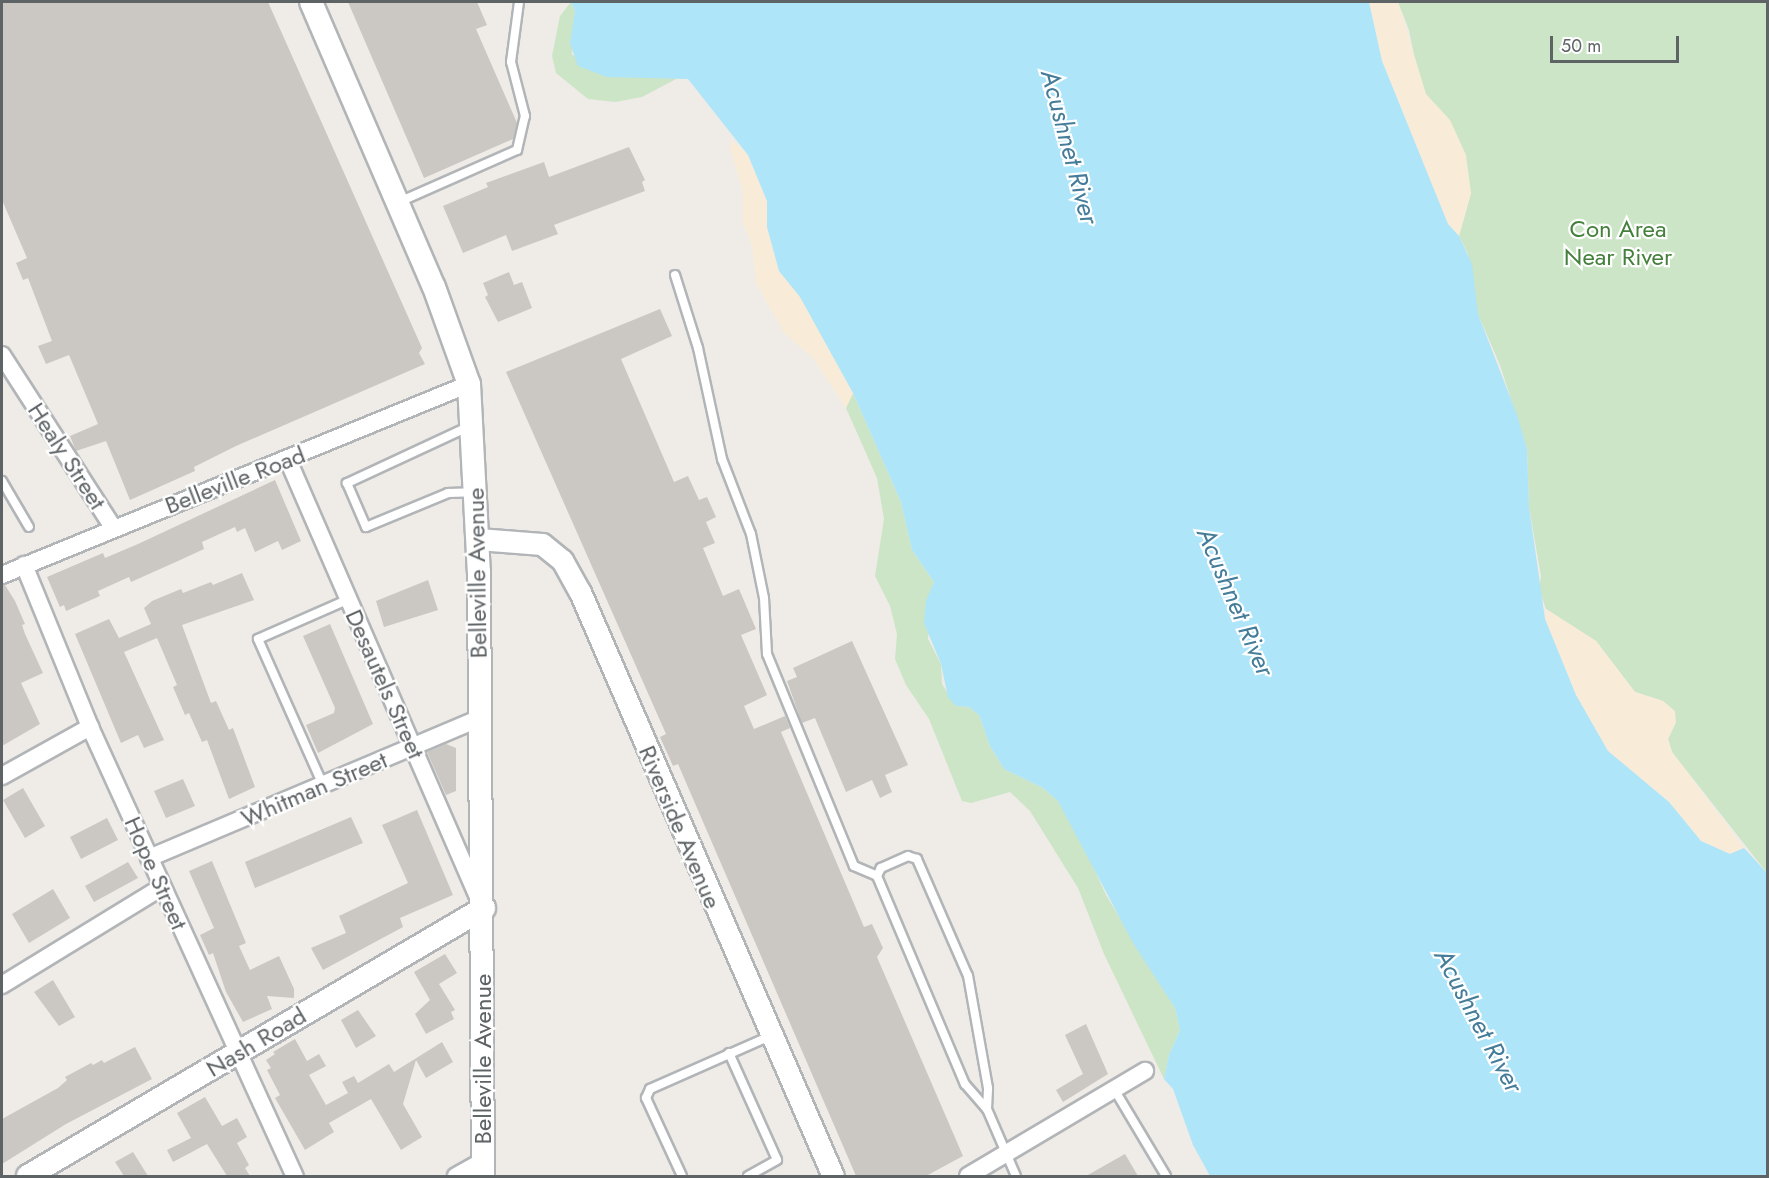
<!DOCTYPE html>
<style>
body{margin:0}
#map{position:relative;width:1769px;height:1178px;overflow:hidden;background:#efece7;font-family:Jost,sans-serif}
div>[style]{position:absolute}
[style*='--x']{left:calc(var(--x)*1px);top:calc(var(--y)*1px);width:calc(var(--w)*1px);rotate:calc(var(--a)*1deg)}
.green>*{inset:0;background:#cbe5c6}
.sand>*{inset:0;background:#f8ecd9}
.water>*{inset:0;background:#aee5f9}
.building>*{inset:0;background:#cbc7c3}
.roads{filter:drop-shadow(2px 0 #b2b5b8) drop-shadow(-2px 0 #b2b5b8) drop-shadow(0 2px #b2b5b8) drop-shadow(0 -2px #b2b5b8)}
.service>*{height:8px;margin:-4px;padding:0 4px;transform-origin:4px;border-radius:4px;background:#fff}
.minor>*{height:16px;margin:-8px;padding:0 8px;transform-origin:8px;border-radius:8px;background:#fff}
.tertiary>*{height:21px;margin:-10.5px;padding:0 10.5px;transform-origin:10.5px;border-radius:10.5px;background:#fff}
.secondary>*{height:22px;margin:-11px;padding:0 11px;transform-origin:11px;border-radius:11px;background:#fff}
span{translate:-50% -50%;white-space:nowrap;text-align:center;line-height:1.15;-webkit-text-stroke:4.5px #fff;paint-order:stroke}
.park-label{font-size:24px;color:#44803c}
.street-label{font-size:24px;color:#5e6366}
.water-label{font-size:26px;color:#447c99;font-style:italic}
.frame{position:absolute;inset:0;border:3px solid #5e6366;pointer-events:none}
.scale{position:absolute;left:1550px;top:36px;width:129px;height:27px;box-sizing:border-box;border:3px solid #5e6366;border-top:0;padding-left:8px;font-size:18px;line-height:21px;white-space:nowrap;color:#5e6366;-webkit-text-stroke:4px #fff;paint-order:stroke}
</style>
<div id="map">
<div class="green">
<div style="clip-path:polygon(571px 2px,575px 11px,572px 55px,678px 78px,642px 97px,615px 102px,588px 99px,556px 73px,552px 56px,560px 16px)"></div>
<div style="clip-path:polygon(1398px 2px,1767px 2px,1767px 873px,1672px 752px,1668px 739px,1676px 722px,1663px 701px,1635px 692px,1596px 641px,1546px 609px,1539px 589px,1541px 576px,1529px 507px,1527px 449px,1500px 365px,1474px 305px,1468px 254px,1459px 236px,1471px 193px,1421px 91px,1409px 30px)"></div>
<div style="clip-path:polygon(853px 393px,901px 502px,912px 550px,934px 582px,928px 639px,941px 664px,942px 684px,956px 706px,969px 707px,979px 715px,990px 746px,1004px 769px,1043px 788px,1058px 801px,1078px 834px,1106px 895px,1175px 1008px,1180px 1030px,1169px 1055px,1164px 1079px,1104px 954px,1078px 888px,1030px 811px,1010px 792px,971px 803px,962px 801px,929px 719px,906px 685px,895px 659px,897px 634px,890px 606px,875px 576px,884px 519px,877px 478px,846px 408px)"></div>
</div>
<div class="sand">
<div style="clip-path:polygon(1369px 2px,1398px 2px,1426px 94px,1450px 120px,1466px 155px,1471px 193px,1459px 236px,1448px 224px,1382px 61px)"></div>
<div style="clip-path:polygon(732px 140px,748px 155px,767px 201px,767px 227px,779px 271px,800px 297px,853px 393px,846px 408px,812px 357px,784px 333px,756px 283px,752px 246px,743px 222px,743px 192px,730px 148px)"></div>
<div style="clip-path:polygon(1546px 609px,1596px 641px,1635px 692px,1663px 701px,1675px 711px,1676px 722px,1668px 739px,1672px 752px,1744px 848px,1730px 854px,1701px 841px,1669px 802px,1608px 751px,1576px 695px,1545px 619px)"></div>
</div>
<div class="water">
<div style="clip-path:polygon(571px 2px,1369px 2px,1382px 61px,1448px 224px,1459px 236px,1472px 264px,1478px 314px,1517px 415px,1527px 449px,1529px 507px,1545px 619px,1576px 695px,1608px 751px,1669px 802px,1701px 841px,1730px 854px,1744px 848px,1767px 873px,1767px 1176px,1210px 1176px,1193px 1145px,1173px 1089px,1164px 1079px,1169px 1055px,1180px 1030px,1175px 1008px,1133px 943px,1058px 801px,1043px 788px,1004px 769px,990px 746px,979px 715px,969px 707px,956px 706px,948px 697px,941px 664px,924px 623px,926px 601px,934px 582px,912px 550px,901px 502px,853px 393px,800px 297px,779px 271px,767px 227px,767px 201px,748px 155px,688px 79px,607px 77px,578px 66px,570px 43px,575px 11px)"></div>
</div>
<div class="building">
<div style="clip-path:polygon(2px 2px,268px 2px,422px 348px,419px 353px,425px 364px,236px 446px,194px 467px,195px 471px,130px 500px,106px 441px,76px 451px,70px 436px,98px 424px,69px 355px,46px 364px,38px 346px,52px 341px,28px 278px,23px 280px,16px 263px,27px 258px,2px 200px)"></div>
<div style="clip-path:polygon(348px 2px,477px 2px,487px 25px,476px 29px,517px 123px,513px 139px,424px 178px)"></div>
<div style="clip-path:polygon(629px 147px,645px 180px,642px 182px,645px 191px,554px 225px,558px 234px,512px 251px,506px 235px,463px 253px,443px 206px,488px 187px,486px 183px,544px 162px,549px 177px)"></div>
<div style="clip-path:polygon(509px 272px,514px 285px,522px 282px,532px 308px,498px 322px,485px 297px,488px 295px,483px 283px)"></div>
<div style="clip-path:polygon(660px 309px,672px 336px,621px 359px,674px 482px,688px 476px,699px 500px,707px 497px,716px 517px,706px 522px,715px 543px,703px 548px,723px 596px,739px 589px,756px 629px,741px 635px,767px 695px,744px 706px,754px 729px,785px 716px,790px 728px,781px 732px,864px 927px,872px 924px,883px 948px,877px 957px,963px 1156px,926px 1176px,856px 1176px,678px 764px,673px 766px,660px 737px,666px 734px,506px 372px)"></div>
<div style="clip-path:polygon(275px 480px,301px 541px,282px 550px,278px 541px,255px 552px,245px 528px,237px 532px,235px 527px,202px 542px,204px 549px,178px 561px,131px 582px,129px 577px,98px 591px,100px 596px,66px 611px,64px 605px,60px 607px,47px 577px,103px 553px,105px 558px,138px 544px)"></div>
<div style="clip-path:polygon(242px 573px,254px 600px,182px 625px,211px 703px,216px 701px,229px 730px,233px 728px,255px 787px,229px 799px,207px 740px,202px 742px,189px 713px,185px 715px,173px 687px,177px 685px,157px 638px,124px 652px,164px 740px,144px 748px,138px 735px,121px 743px,75px 634px,109px 619px,119px 638px,151px 624px,144px 608px,152px 601px,181px 589px,183px 593px,211px 582px,213px 585px)"></div>
<div style="clip-path:polygon(428px 580px,438px 610px,384px 627px,376px 601px)"></div>
<div style="clip-path:polygon(2px 585px,5px 585px,15px 601px,25px 624px,22px 625px,25px 634px,43px 673px,21px 683px,40px 724px,2px 746px)"></div>
<div style="clip-path:polygon(330px 624px,373px 724px,318px 753px,306px 725px,334px 713px,335px 708px,303px 636px)"></div>
<div style="clip-path:polygon(852px 641px,908px 765px,885px 775px,892px 792px,880px 798px,872px 780px,846px 792px,815px 718px,802px 723px,787px 681px,797px 677px,793px 668px)"></div>
<div style="clip-path:polygon(446px 744px,456px 748px,456px 791px,446px 795px,427px 752px)"></div>
<div style="clip-path:polygon(183px 779px,195px 806px,166px 818px,154px 791px)"></div>
<div style="clip-path:polygon(23px 788px,45px 826px,25px 838px,3px 800px)"></div>
<div style="clip-path:polygon(417px 810px,453px 895px,400px 918px,403px 927px,323px 970px,311px 948px,346px 933px,339px 916px,408px 883px,382px 825px)"></div>
<div style="clip-path:polygon(351px 817px,363px 843px,255px 888px,245px 862px)"></div>
<div style="clip-path:polygon(107px 818px,118px 840px,81px 859px,70px 837px)"></div>
<div style="clip-path:polygon(212px 861px,246px 943px,239px 946px,250px 970px,279px 956px,294px 989px,294px 998px,267px 996px,272px 1009px,243px 1022px,226px 992px,213px 953px,209px 955px,200px 935px,214px 928px,189px 871px)"></div>
<div style="clip-path:polygon(128px 862px,138px 878px,94px 902px,85px 886px)"></div>
<div style="clip-path:polygon(53px 889px,70px 918px,29px 943px,12px 914px)"></div>
<div style="clip-path:polygon(445px 954px,457px 973px,439px 984px,455px 1010px,451px 1012px,454px 1019px,426px 1034px,415px 1014px,430px 1000px,414px 972px)"></div>
<div style="clip-path:polygon(53px 980px,75px 1017px,59px 1026px,34px 992px)"></div>
<div style="clip-path:polygon(358px 1010px,376px 1036px,356px 1048px,341px 1020px)"></div>
<div style="clip-path:polygon(1086px 1024px,1108px 1074px,1063px 1102px,1056px 1090px,1083px 1074px,1065px 1035px)"></div>
<div style="clip-path:polygon(295px 1039px,307px 1061px,319px 1054px,326px 1066px,309px 1075px,326px 1105px,348px 1093px,342px 1082px,354px 1076px,358px 1083px,389px 1064px,394px 1072px,442px 1042px,453px 1062px,426px 1078px,416px 1060px,403px 1104px,422px 1137px,401px 1150px,371px 1099px,329px 1123px,334px 1132px,305px 1150px,275px 1098px,280px 1095px,267px 1070px,271px 1068px,266px 1060px,275px 1054px,273px 1052px)"></div>
<div style="clip-path:polygon(135px 1047px,152px 1079px,66px 1124px,2px 1164px,2px 1119px,58px 1088px,67px 1080px,65px 1077px,91px 1063px,93px 1065px,102px 1060px,104px 1063px)"></div>
<div style="clip-path:polygon(205px 1097px,222px 1126px,237px 1118px,247px 1137px,237px 1143px,249px 1165px,245px 1168px,250px 1176px,227px 1176px,207px 1144px,173px 1162px,167px 1150px,191px 1138px,177px 1113px)"></div>
<div style="clip-path:polygon(133px 1152px,148px 1176px,124px 1176px,115px 1162px)"></div>
<div style="clip-path:polygon(1125px 1154px,1138px 1176px,1086px 1176px)"></div>
</div>
<div class="roads">
<div class="service">
<div style="--x:399;--y:202;--w:129;--a:-23.8"></div>
<div style="--x:517;--y:150;--w:35;--a:-77"></div>
<div style="--x:525;--y:116;--w:56;--a:-104.5"></div>
<div style="--x:511;--y:62;--w:61;--a:-82.4"></div>
<div style="--x:675;--y:275;--w:77;--a:72.5"></div>
<div style="--x:698;--y:348;--w:114;--a:77.8"></div>
<div style="--x:722;--y:459;--w:80;--a:68.9"></div>
<div style="--x:751;--y:534;--w:65;--a:78.5"></div>
<div style="--x:764;--y:598;--w:56;--a:86.9"></div>
<div style="--x:767;--y:654;--w:229;--a:67.7"></div>
<div style="--x:854;--y:866;--w:25;--a:23"></div>
<div style="--x:470;--y:426;--w:136;--a:155.1"></div>
<div style="--x:347;--y:483;--w:48;--a:66.6"></div>
<div style="--x:366;--y:527;--w:89;--a:-22.5"></div>
<div style="--x:448;--y:493;--w:25;--a:-2"></div>
<div style="--x:2;--y:481;--w:53;--a:59.6"></div>
<div style="--x:323;--y:785;--w:160;--a:-114"></div>
<div style="--x:258;--y:639;--w:97;--a:-23.7"></div>
<div style="--x:729;--y:1053;--w:117;--a:65.8"></div>
<div style="--x:777;--y:1160;--w:33;--a:151"></div>
<div style="--x:1114;--y:1089;--w:101;--a:59.1"></div>
<div style="--x:987;--y:1109;--w:21;--a:-87"></div>
<div style="--x:988;--y:1088;--w:114;--a:-100.1"></div>
<div style="--x:968;--y:976;--w:128;--a:-113.6"></div>
<div style="--x:917;--y:859;--w:9;--a:-162"></div>
<div style="--x:908;--y:856;--w:30;--a:156"></div>
<div style="--x:881;--y:868;--w:9;--a:117"></div>
<div style="--x:877;--y:876;--w:226;--a:67.1"></div>
<div style="--x:965;--y:1084;--w:33;--a:49"></div>
<div style="--x:987;--y:1109;--w:73;--a:66.6"></div>
<div style="--x:682;--y:1176;--w:86;--a:-114.8"></div>
<div style="--x:646;--y:1098;--w:10;--a:-66"></div>
<div style="--x:650;--y:1089;--w:131;--a:-23.8"></div>
</div>
<div class="minor">
<div style="--x:2;--y:355;--w:205;--a:57.2"></div>
<div style="--x:288;--y:460;--w:476;--a:66.5"></div>
<div style="--x:24;--y:565;--w:175;--a:67.8"></div>
<div style="--x:90;--y:727;--w:494;--a:65.5"></div>
<div style="--x:2;--y:575;--w:505;--a:-22.24"></div>
<div style="--x:2;--y:776;--w:101;--a:-29.1"></div>
<div style="--x:149;--y:858;--w:357;--a:-22.9"></div>
<div style="--x:2;--y:985;--w:188;--a:-31.5"></div>
<div style="--x:456;--y:1176;--w:31;--a:-29"></div>
<div style="--x:968;--y:1176;--w:206;--a:-30.7"></div>
</div>
<div class="tertiary">
<div style="--x:478;--y:539;--w:64;--a:4.5"></div>
<div style="--x:542;--y:544;--w:26;--a:39"></div>
<div style="--x:562;--y:560;--w:37;--a:61"></div>
<div style="--x:580;--y:592;--w:636;--a:66.58"></div>
</div>
<div class="secondary">
<div style="--x:311;--y:2;--w:310;--a:66.7"></div>
<div style="--x:434;--y:287;--w:103;--a:70.2"></div>
<div style="--x:469;--y:384;--w:188;--a:87"></div>
<div style="--x:479;--y:572;--w:604;--a:89.62"></div>
<div style="--x:28;--y:1176;--w:529;--a:-30.44"></div>
</div>
</div>
<div class="park-label">
<span style="left:1618px;top:243px">Con Area<br>Near River</span>
</div>
<div class="street-label">
<span style="left:67px;top:456px;rotate:57deg">Healy Street</span>
<span style="left:235px;top:480px;rotate:-21deg">Belleville Road</span>
<span style="left:477px;top:573px;rotate:-91deg">Belleville Avenue</span>
<span style="left:385px;top:684px;rotate:66deg">Desautels Street</span>
<span style="left:314px;top:789px;rotate:-23deg">Whitman Street</span>
<span style="left:680px;top:827px;rotate:67deg">Riverside Avenue</span>
<span style="left:156px;top:873px;rotate:66deg">Hope Street</span>
<span style="left:256px;top:1042px;rotate:-31deg">Nash Road</span>
<span style="left:483px;top:1059px;rotate:-90deg">Belleville Avenue</span>
</div>
<div class="water-label">
<span style="left:1069px;top:147px;rotate:75deg">Acushnet River</span>
<span style="left:1235px;top:602px;rotate:67deg">Acushnet River</span>
<span style="left:1478px;top:1021px;rotate:62deg">Acushnet River</span>
</div>
<div class="frame"></div>
<div class="scale">50 m</div>
</div>
